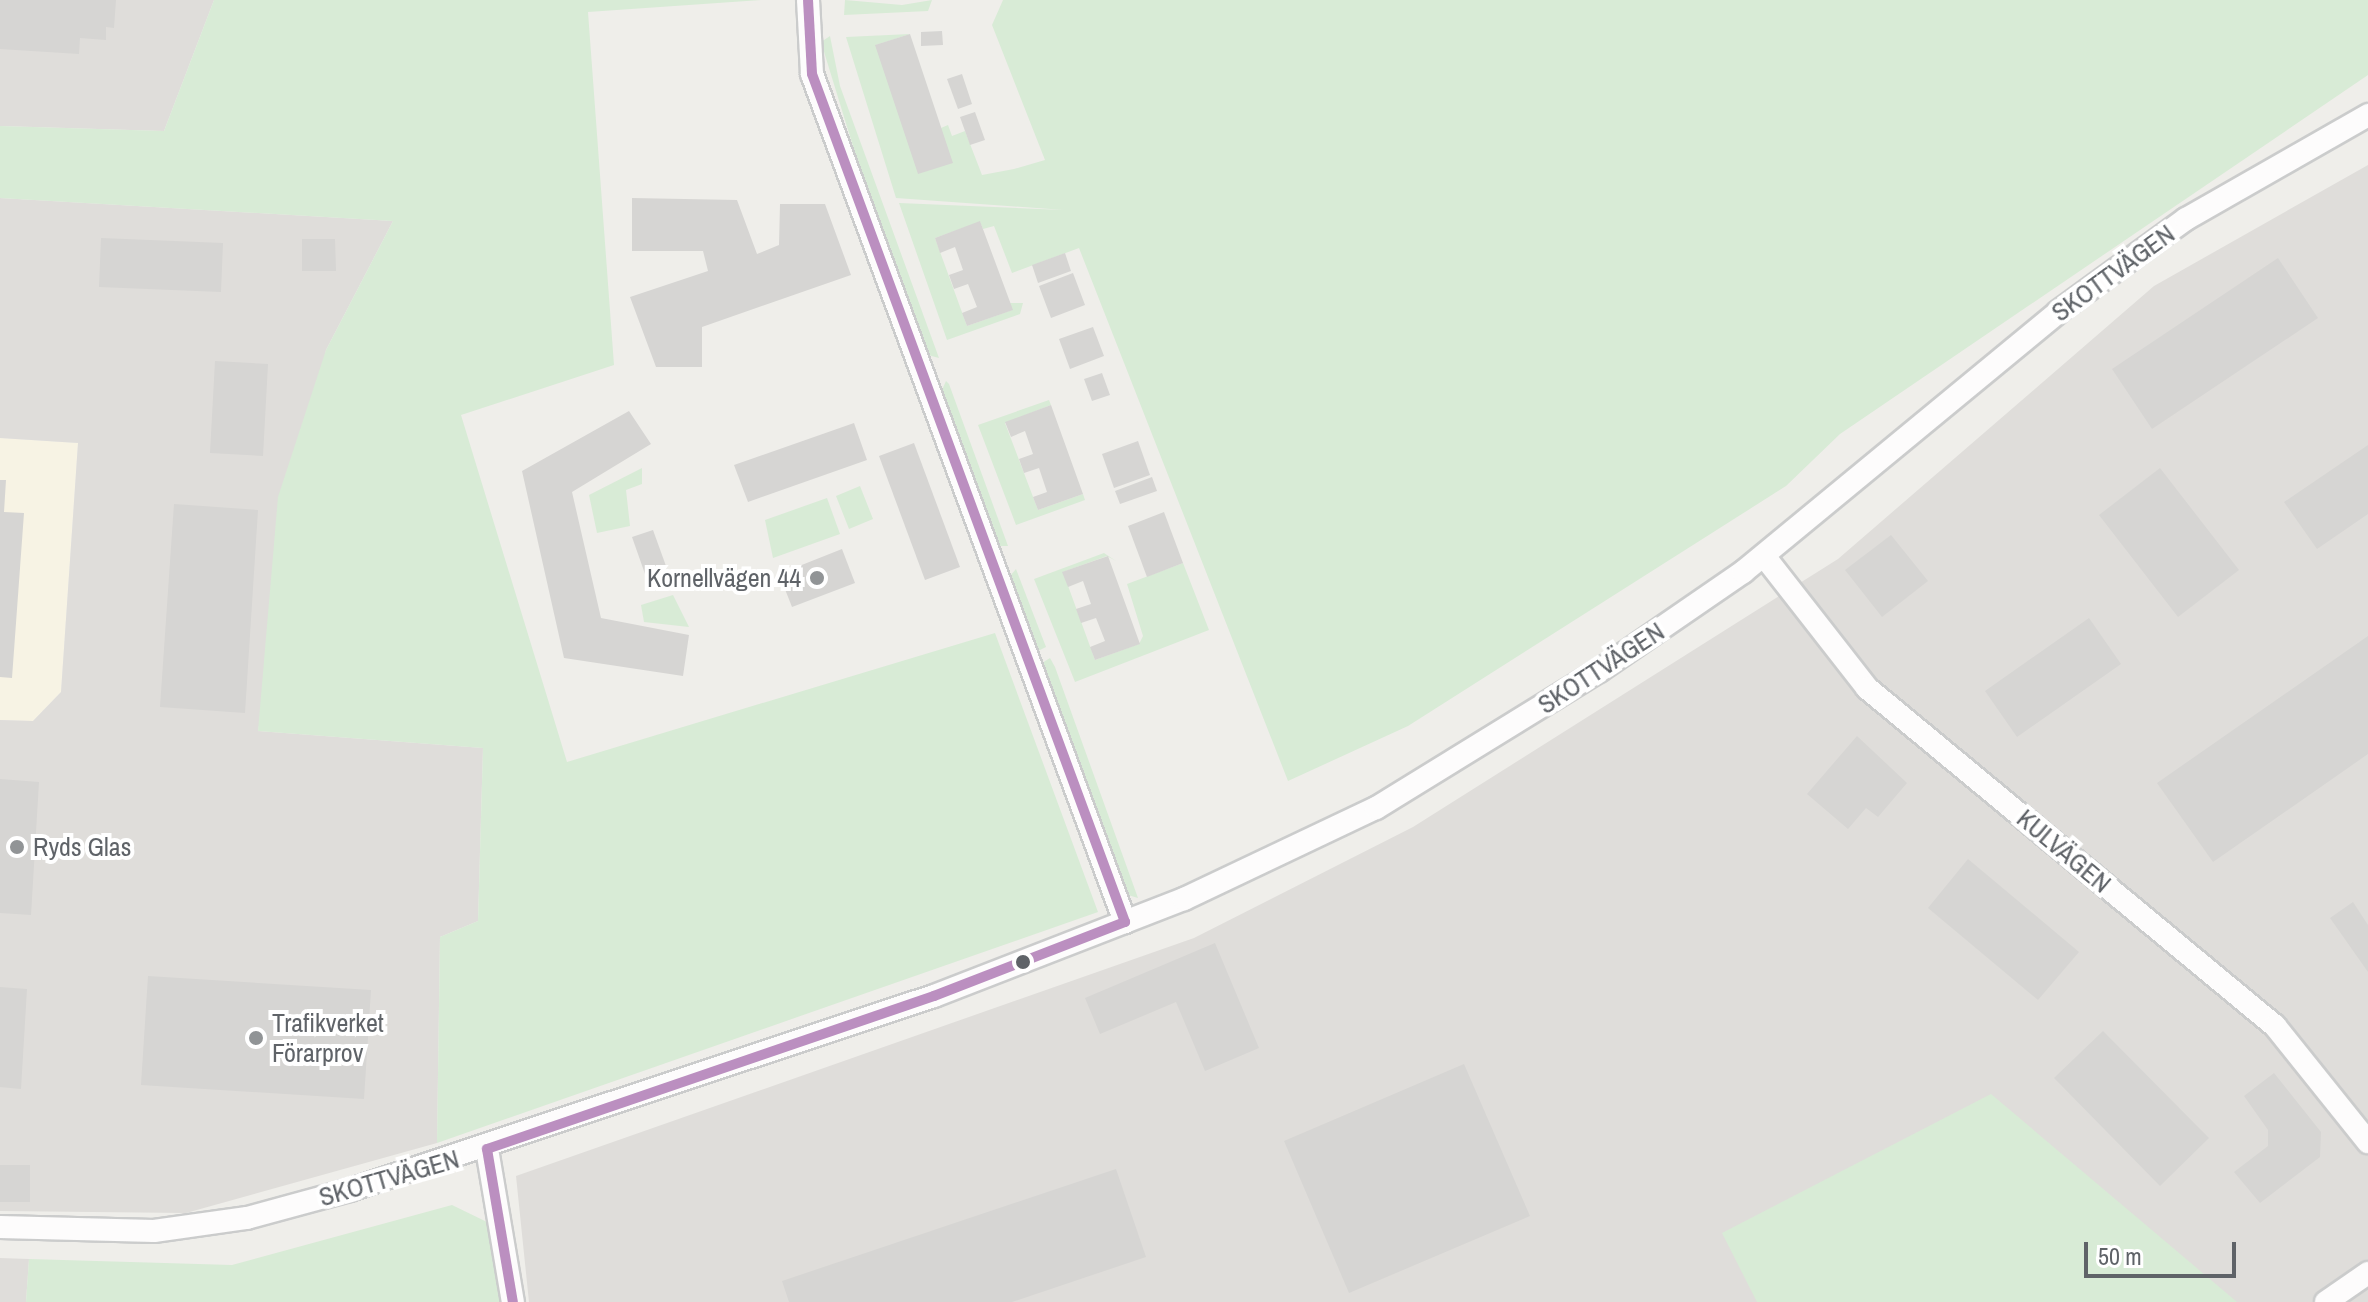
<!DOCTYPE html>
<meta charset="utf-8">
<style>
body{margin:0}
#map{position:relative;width:2368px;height:1302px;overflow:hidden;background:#efeeea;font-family:"Archivo Narrow",sans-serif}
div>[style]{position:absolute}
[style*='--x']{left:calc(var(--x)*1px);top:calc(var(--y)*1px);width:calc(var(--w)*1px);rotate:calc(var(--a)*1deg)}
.commercial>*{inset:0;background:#f7f3e4}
.industrial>*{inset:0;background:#dfddda}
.green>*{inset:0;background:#d8ebd6}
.building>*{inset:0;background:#d6d5d3}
.roads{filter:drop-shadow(2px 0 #cbcccc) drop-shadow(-2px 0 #cbcccc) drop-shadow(0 2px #cbcccc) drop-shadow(0 -2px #cbcccc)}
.minor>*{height:22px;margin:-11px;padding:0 11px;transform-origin:11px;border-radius:11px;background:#fdfcfc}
.bus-1>*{height:10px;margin:-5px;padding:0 5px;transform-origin:5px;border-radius:5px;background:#bb8fc0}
.dots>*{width:22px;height:22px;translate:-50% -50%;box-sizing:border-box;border:4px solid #fff;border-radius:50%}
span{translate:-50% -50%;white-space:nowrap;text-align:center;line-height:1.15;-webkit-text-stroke:8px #fff;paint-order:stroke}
.street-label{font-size:26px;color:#5f6368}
.poi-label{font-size:26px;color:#5f6368}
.right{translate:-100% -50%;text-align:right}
.left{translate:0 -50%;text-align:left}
.scale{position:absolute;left:2084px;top:1242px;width:152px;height:36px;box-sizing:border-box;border:4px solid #5f6368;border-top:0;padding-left:10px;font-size:24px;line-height:28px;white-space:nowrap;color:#5f6368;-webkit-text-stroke:6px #fff;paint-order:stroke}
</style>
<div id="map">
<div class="commercial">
<div style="clip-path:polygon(0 438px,78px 443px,61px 692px,33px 721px,0 720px)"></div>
</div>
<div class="industrial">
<div style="clip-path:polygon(0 0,214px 0,164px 131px,0 126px)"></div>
<div style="clip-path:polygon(2368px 165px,2368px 1302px,529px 1302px,516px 1176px,1194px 938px,1413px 827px,1838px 559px,2154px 286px)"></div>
<div style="clip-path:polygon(0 198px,393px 221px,326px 350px,258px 731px,483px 748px,478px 921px,440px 937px,437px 1143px,186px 1213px,0 1211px,0 720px,33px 721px,61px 692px,78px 443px,0 438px)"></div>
<div style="clip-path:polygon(0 1258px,29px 1259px,26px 1302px,0 1302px)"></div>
</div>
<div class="green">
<div style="clip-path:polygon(214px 0,761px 0,588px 12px,614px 365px,461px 415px,567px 762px,995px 633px,1098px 912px,437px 1143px,440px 937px,478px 921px,483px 748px,258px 731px,278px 497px,326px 350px,393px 221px,0 198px,0 126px,164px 131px)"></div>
<div style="clip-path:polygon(845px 0,902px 5px,932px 0,928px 11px,844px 15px)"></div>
<div style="clip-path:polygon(1003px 0,2368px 0,2368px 75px,1840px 434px,1786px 486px,1408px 726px,1288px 781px,1079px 248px,1012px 273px,994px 226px,983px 229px,980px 222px,935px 238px,967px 326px,1012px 310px,1010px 303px,1023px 303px,1020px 314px,947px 340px,899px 203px,1064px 210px,896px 198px,846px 37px,910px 34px,876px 45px,941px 128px,948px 125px,952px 136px,965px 131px,982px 175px,1014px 169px,1045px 160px,992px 25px)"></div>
<div style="clip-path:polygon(830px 36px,840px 86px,939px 358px,928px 355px,860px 169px,821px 42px)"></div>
<div style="clip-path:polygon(946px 381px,949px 384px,1008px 546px,998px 546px,942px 390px)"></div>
<div style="clip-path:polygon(1049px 400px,1051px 405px,1005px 423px,1038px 510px,1083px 494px,1085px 500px,1016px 525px,978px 425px)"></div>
<div style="clip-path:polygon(642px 468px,642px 484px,626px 490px,630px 526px,597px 533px,589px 495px)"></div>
<div style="clip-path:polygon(860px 486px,873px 519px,849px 529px,836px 496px)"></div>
<div style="clip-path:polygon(827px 498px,840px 534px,773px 558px,765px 520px)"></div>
<div style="clip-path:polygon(1104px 553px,1116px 561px,1107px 556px,1063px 572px,1095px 660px,1139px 644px,1143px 636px,1127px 584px,1183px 563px,1209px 630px,1075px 682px,1034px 579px)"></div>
<div style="clip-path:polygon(1016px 569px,1046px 647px,1038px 651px,1010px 576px)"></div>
<div style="clip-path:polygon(673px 595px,689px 627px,644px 622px,641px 605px)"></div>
<div style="clip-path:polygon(1050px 658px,1055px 667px,1138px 898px,1128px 895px,1042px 663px)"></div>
<div style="clip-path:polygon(1991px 1094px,2237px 1302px,1757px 1302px,1722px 1233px)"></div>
<div style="clip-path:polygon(452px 1205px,487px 1222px,501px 1302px,26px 1302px,29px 1259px,232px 1265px)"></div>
</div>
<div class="building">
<div style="clip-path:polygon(0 0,116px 0,114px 28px,106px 27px,106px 40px,80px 38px,79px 54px,0 49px)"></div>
<div style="clip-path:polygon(942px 31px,943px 45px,921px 46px,921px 32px)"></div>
<div style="clip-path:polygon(910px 34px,953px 163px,918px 174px,875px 45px)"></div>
<div style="clip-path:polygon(962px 74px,972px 104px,958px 109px,947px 79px)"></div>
<div style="clip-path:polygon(975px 112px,985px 140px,970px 145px,960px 117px)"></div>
<div style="clip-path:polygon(632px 198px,737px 200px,757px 254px,779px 245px,780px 204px,825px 204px,851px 275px,702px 327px,702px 367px,656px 367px,630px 297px,708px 271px,703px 251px,632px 251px)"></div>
<div style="clip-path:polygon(980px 221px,1013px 310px,967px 326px,962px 313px,977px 307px,968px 284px,954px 289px,949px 275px,963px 270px,955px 247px,940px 253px,935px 238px)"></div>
<div style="clip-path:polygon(101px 238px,223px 243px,221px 292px,99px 287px)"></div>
<div style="clip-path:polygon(302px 239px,335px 239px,336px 271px,302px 271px)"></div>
<div style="clip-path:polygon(1065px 253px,1071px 271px,1038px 283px,1032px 265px)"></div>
<div style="clip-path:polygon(2278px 258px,2318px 318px,2152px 429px,2112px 369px)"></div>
<div style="clip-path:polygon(1073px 273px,1085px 305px,1051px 318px,1039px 286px)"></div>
<div style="clip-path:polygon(1093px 327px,1104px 356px,1070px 369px,1059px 339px)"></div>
<div style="clip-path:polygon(215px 361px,268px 364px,263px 456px,210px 453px)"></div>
<div style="clip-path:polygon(1102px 373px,1110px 395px,1092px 401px,1084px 379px)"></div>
<div style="clip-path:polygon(1051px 405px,1083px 494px,1038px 510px,1033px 497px,1047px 492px,1039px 468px,1024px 473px,1019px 459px,1033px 454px,1025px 431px,1011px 437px,1005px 422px)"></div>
<div style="clip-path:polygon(629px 411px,651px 444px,572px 492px,601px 618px,689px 635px,683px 676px,564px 658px,522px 471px)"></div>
<div style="clip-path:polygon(854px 423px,867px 460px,748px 502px,734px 465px)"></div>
<div style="clip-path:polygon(1138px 441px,1150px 475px,1114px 488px,1102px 454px)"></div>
<div style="clip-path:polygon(914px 443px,960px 567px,925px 580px,879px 456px)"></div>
<div style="clip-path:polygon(2368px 445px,2368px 514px,2317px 549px,2284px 502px)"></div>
<div style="clip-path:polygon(2160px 468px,2239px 570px,2178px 617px,2099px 515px)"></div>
<div style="clip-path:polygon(1152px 477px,1157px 491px,1120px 504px,1115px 491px)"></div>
<div style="clip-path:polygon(0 480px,6px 480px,4px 512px,24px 513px,12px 678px,0 677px)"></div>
<div style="clip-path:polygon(174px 504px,258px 510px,245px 713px,160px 707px)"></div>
<div style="clip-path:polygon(1164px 512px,1183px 563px,1147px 577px,1128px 526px)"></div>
<div style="clip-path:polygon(653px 530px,666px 566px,645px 574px,632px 537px)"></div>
<div style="clip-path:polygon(1891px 535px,1928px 581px,1882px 617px,1845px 570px)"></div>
<div style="clip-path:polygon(842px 549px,855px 583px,792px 607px,779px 574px)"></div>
<div style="clip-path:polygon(1108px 556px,1140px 644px,1095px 660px,1090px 647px,1105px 641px,1096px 618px,1081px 623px,1076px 609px,1091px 604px,1083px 581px,1068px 587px,1062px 572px)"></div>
<div style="clip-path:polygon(2089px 618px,2121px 664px,2017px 737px,1985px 691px)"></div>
<div style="clip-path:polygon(2368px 636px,2368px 754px,2213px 862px,2157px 783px)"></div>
<div style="clip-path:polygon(1857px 736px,1907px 783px,1878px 817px,1866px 808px,1848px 829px,1807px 794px)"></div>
<div style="clip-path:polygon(0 779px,39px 782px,31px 915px,0 913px)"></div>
<div style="clip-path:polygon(1968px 859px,2079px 952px,2038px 1000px,1928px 908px)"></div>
<div style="clip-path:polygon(2353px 902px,2368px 925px,2368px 972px,2330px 918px)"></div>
<div style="clip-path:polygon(1215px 943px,1259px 1048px,1205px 1071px,1176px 1002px,1100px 1034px,1085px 998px)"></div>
<div style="clip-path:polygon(148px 976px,371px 990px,364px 1099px,141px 1085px)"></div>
<div style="clip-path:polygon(0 987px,27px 989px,21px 1089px,0 1087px)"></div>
<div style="clip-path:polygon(2103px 1031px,2209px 1138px,2160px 1186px,2054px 1078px)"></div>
<div style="clip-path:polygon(1464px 1064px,1530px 1216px,1349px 1293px,1284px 1141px)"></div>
<div style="clip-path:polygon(2274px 1073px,2321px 1132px,2320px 1157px,2260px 1203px,2234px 1172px,2268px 1146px,2268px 1130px,2244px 1096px)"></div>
<div style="clip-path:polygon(0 1165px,30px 1165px,30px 1202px,0 1202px)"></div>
<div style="clip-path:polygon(1116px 1169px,1146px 1257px,1012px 1302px,789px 1302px,782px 1281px)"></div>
</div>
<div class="roads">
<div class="minor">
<div style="--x:808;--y:0;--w:74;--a:86.9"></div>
<div style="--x:812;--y:74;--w:904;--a:69.74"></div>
<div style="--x:1764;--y:556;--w:167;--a:52"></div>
<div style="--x:1867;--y:688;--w:530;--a:39.64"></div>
<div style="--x:2275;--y:1026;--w:149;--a:51.3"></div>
<div style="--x:487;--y:1149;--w:155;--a:80.4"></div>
<div style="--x:0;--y:1227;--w:154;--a:1.5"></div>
<div style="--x:154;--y:1231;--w:94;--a:-8"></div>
<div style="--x:247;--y:1218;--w:107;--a:-15.2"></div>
<div style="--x:350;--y:1190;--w:615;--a:-18.38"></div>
<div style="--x:934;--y:996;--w:268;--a:-21.2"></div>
<div style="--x:1184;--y:899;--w:212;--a:-25.4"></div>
<div style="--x:1376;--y:808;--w:262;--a:-31.6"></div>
<div style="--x:1599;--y:671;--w:175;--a:-34.5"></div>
<div style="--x:1743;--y:572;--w:408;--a:-39.5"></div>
<div style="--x:2058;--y:312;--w:158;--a:-36"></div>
<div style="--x:2186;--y:219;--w:210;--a:-29.7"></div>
<div style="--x:2326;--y:1302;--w:51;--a:-34.6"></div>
</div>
</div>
<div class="bus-1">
<div style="--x:808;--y:0;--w:74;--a:86.9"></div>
<div style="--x:812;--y:74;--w:904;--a:69.74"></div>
<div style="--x:487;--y:1149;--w:472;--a:-18.9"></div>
<div style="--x:934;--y:996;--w:205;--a:-21.2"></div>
<div style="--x:487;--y:1149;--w:155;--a:80.4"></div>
</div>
<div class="dots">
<div style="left:817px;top:578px;background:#919496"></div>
<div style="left:17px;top:847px;background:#919496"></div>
<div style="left:1023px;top:962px;background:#5f6368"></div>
<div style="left:256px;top:1038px;background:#919496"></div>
</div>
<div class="street-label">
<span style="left:2113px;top:273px;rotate:-36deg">SKOTTVÄGEN</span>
<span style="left:1601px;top:668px;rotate:-33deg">SKOTTVÄGEN</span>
<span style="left:2064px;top:851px;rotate:40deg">KULVÄGEN</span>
<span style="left:389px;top:1178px;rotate:-16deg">SKOTTVÄGEN</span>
</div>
<div class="poi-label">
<span class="right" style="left:801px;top:578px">Kornellvägen 44</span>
<span class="left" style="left:33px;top:847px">Ryds Glas</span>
<span class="left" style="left:272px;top:1038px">Trafikverket<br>Förarprov</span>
</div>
<div class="scale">50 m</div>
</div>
